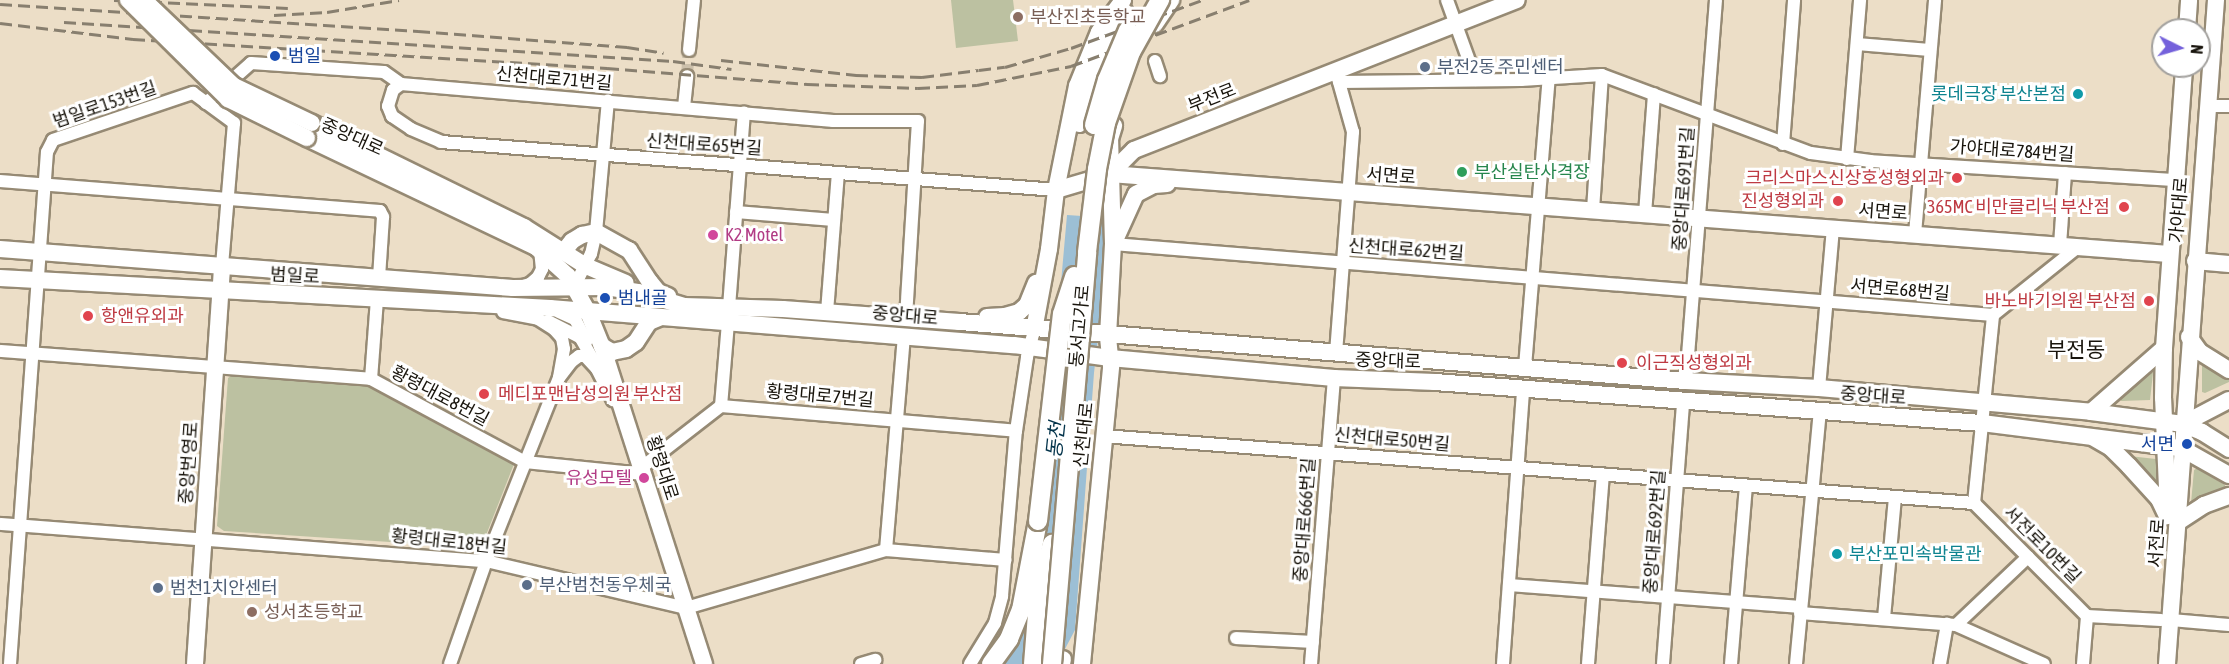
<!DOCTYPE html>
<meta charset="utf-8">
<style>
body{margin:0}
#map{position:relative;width:2229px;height:664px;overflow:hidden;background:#ecdec7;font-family:"Asap Condensed","Noto Sans KR",sans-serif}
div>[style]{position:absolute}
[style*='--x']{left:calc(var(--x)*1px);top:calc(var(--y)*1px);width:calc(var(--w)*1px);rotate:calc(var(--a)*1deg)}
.green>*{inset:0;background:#bcc1a1}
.water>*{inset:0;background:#9cbfd5}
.minor-tunnel>*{height:12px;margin-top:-6px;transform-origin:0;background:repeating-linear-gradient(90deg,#ccc0ab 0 12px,transparent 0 18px)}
.roads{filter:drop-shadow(2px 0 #968a74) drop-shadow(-2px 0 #968a74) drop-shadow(0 2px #968a74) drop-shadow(0 -2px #968a74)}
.minor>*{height:12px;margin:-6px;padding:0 6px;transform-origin:6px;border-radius:6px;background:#fff}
.major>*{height:16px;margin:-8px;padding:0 8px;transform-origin:8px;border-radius:8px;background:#fff}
.highway>*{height:18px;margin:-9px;padding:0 9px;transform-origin:9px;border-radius:9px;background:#fff}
.rail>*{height:3px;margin-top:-1.5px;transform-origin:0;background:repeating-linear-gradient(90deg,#887f6f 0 12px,transparent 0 18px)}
.bridges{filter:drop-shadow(2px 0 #968a74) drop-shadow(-2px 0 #968a74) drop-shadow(0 2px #968a74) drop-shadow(0 -2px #968a74)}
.major-bridge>*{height:16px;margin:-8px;padding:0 8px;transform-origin:8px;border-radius:8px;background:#fff}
.highway-bridge>*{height:18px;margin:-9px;padding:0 9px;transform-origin:9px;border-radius:9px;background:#fff}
.dots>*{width:16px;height:16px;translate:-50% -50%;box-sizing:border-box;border:3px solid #fff;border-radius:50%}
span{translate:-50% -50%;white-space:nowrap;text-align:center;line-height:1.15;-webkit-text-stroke:6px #fff;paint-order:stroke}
.education-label{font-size:18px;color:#785e54}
.left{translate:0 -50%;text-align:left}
.transit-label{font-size:18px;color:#164399}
.right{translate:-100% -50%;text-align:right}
.service-label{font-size:18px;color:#4e5e75}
.street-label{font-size:18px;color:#18140c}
.culture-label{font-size:18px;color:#0d838f}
.leisure-label{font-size:18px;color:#27864d}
.health-label{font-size:18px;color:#be3a42}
.hotel-label{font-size:18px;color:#b23c85}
.water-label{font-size:20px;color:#04344b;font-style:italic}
.quarter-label{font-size:21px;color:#18140c}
.north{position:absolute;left:2151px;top:18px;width:60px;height:60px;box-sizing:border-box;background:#fff;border:2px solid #a3a19e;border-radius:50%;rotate:95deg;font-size:16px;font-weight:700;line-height:24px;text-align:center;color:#18140c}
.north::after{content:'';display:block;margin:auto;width:21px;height:27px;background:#7461db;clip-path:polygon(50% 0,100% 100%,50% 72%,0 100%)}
</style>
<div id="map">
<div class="green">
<div style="clip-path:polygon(951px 0,1013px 0,1018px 41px,956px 48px)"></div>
<div style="clip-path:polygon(2202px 360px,2229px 374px,2229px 382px,2205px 393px,2202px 392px)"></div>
<div style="clip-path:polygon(237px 372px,372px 384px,514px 464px,481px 548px,224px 531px,217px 526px,228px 378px)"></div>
<div style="clip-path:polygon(2150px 372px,2153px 373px,2150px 400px,2121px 401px,2121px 397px)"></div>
<div style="clip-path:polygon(2129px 456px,2156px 459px,2160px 489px)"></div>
<div style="clip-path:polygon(2197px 468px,2225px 485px,2225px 489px,2195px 505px,2191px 503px,2194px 470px)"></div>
</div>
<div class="water">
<div style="clip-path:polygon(1067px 215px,1112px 218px,1094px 373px,1075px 630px,1057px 664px,997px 664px,1011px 647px,1053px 373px)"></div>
</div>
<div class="minor-tunnel">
<div style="--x:687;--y:76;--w:26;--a:-86"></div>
</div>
<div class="roads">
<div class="minor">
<div style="--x:1447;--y:0;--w:85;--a:70.1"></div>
<div style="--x:1857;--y:44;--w:73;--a:4.7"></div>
<div style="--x:689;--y:50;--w:50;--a:-84.3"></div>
<div style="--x:1155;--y:61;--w:16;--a:72"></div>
<div style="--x:1339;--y:82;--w:182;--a:-0.6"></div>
<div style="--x:1521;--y:80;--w:81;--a:-3.5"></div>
<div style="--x:1602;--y:75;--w:223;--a:20.5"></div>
<div style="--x:1811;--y:153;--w:60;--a:7.7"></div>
<div style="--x:1870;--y:161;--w:306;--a:3.6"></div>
<div style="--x:401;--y:84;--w:10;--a:143"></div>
<div style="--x:393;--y:90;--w:17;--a:107"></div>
<div style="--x:388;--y:106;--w:11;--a:68"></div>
<div style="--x:392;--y:116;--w:23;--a:34"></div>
<div style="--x:411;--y:129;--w:33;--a:23"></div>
<div style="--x:441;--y:142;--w:617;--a:4.46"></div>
<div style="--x:206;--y:103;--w:60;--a:-41.6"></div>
<div style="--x:251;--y:63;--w:133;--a:3.9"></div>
<div style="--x:384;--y:72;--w:21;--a:35"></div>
<div style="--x:401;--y:84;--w:434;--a:4.9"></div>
<div style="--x:833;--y:121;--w:85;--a:0"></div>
<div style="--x:918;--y:121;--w:198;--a:93.5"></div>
<div style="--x:2207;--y:106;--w:22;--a:0"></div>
<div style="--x:684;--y:107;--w:31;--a:-84"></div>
<div style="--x:1783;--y:144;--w:144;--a:-85.6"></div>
<div style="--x:1847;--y:159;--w:160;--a:-85.3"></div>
<div style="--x:0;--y:181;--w:381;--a:4.5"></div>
<div style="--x:380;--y:211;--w:7;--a:63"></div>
<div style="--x:383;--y:217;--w:61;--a:93.8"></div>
<div style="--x:1593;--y:210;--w:135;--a:-86.2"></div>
<div style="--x:736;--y:212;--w:98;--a:4.7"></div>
<div style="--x:1645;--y:214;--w:120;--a:-85.7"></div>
<div style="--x:1915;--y:234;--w:235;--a:-85.1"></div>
<div style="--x:1113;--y:244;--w:883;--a:4.61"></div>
<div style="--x:1993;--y:315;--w:109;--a:-38.7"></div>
<div style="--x:2060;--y:245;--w:72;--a:-86"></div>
<div style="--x:523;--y:286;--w:7;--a:-16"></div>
<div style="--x:530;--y:284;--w:11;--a:-41"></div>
<div style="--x:538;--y:277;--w:9;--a:-63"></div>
<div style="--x:542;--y:269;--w:20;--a:-96"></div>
<div style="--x:574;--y:287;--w:37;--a:-63"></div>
<div style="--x:591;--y:254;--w:23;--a:-77"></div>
<div style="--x:596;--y:232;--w:132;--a:-84.8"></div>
<div style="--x:729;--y:307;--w:195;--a:-85.6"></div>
<div style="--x:503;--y:312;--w:36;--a:11"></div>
<div style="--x:538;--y:319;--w:19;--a:32"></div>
<div style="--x:554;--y:329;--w:12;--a:48"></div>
<div style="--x:562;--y:338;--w:11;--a:80"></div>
<div style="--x:564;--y:349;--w:29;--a:100"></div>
<div style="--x:559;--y:378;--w:20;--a:-53"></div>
<div style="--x:571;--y:362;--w:10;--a:-37"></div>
<div style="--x:579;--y:356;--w:6;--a:0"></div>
<div style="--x:585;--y:356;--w:18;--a:47"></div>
<div style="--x:597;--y:369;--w:35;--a:63"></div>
<div style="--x:559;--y:312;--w:17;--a:24"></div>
<div style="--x:575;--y:319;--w:25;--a:63"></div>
<div style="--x:827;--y:312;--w:139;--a:-85.5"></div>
<div style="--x:548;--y:321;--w:36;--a:27"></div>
<div style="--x:580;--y:337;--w:30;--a:60"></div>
<div style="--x:0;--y:351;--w:372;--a:4.3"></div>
<div style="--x:371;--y:379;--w:175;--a:28.3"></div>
<div style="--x:525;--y:462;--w:119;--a:5.8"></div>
<div style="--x:1336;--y:353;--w:222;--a:-85.6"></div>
<div style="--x:1353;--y:132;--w:59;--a:-105.7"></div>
<div style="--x:1525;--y:367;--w:290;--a:-85.3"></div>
<div style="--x:371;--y:379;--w:79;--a:-85.7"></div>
<div style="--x:1686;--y:381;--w:382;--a:-85.5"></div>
<div style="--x:1819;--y:388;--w:161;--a:-85"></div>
<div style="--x:721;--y:406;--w:84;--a:-85.2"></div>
<div style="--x:1103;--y:436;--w:874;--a:4.4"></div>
<div style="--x:1974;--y:503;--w:160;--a:45"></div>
<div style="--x:2087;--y:616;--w:74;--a:3.1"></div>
<div style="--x:641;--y:468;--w:101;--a:-37.8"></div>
<div style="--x:721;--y:406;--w:296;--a:4.8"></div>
<div style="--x:1974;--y:503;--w:189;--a:-84.2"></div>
<div style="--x:0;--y:524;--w:487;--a:4.4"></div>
<div style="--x:486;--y:561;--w:205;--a:13.2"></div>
<div style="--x:686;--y:608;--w:208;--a:-16.2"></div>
<div style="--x:886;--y:550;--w:120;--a:4.8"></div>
<div style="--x:886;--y:550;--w:215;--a:-85.2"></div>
<div style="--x:1509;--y:585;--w:293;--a:4.3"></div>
<div style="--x:1800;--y:613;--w:156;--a:4.4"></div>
<div style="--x:1956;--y:625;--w:96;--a:23.9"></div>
<div style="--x:1884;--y:618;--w:121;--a:-84.8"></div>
<div style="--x:2171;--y:620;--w:58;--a:4.9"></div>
<div style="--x:1956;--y:625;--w:99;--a:-43.4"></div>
<div style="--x:1236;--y:638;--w:77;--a:3"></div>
<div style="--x:10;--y:664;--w:513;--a:-85.87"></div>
<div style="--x:47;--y:152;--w:13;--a:-63"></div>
<div style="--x:53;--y:140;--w:148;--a:-18.6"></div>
<div style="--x:193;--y:93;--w:51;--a:36.2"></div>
<div style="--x:234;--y:123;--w:143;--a:94.8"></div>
<div style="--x:450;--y:664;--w:109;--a:-70.7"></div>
<div style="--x:486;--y:561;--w:197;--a:-68.3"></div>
<div style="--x:861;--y:664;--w:15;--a:-16"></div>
<div style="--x:970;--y:664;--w:48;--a:-58.6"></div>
<div style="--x:995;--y:623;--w:28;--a:-75"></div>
<div style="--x:1002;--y:596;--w:166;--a:-85.2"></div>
<div style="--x:1016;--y:431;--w:75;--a:-81.5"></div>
<div style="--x:1027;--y:357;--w:28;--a:-75"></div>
<div style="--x:1311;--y:664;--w:287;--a:-85.4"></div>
<div style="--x:1503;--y:664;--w:274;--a:-85.8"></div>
<div style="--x:1588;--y:664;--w:190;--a:-85.5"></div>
<div style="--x:1663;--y:664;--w:262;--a:-85.6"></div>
<div style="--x:1731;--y:664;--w:179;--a:-85.2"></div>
<div style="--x:1796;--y:664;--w:254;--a:-84.6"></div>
<div style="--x:1940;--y:664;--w:41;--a:-80.1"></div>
<div style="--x:2083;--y:664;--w:48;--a:-85.2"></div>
</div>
<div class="major">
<div style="--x:1155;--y:24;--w:29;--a:-56"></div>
<div style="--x:2187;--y:30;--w:30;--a:-86"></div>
<div style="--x:312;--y:123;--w:236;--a:26.1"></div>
<div style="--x:524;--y:227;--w:73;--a:32.2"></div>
<div style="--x:586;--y:266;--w:43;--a:23"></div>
<div style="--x:1079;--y:124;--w:39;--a:-72"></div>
<div style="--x:1091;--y:87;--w:82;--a:-65.6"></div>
<div style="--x:307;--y:138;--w:254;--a:25.5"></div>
<div style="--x:536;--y:247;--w:43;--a:42.2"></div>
<div style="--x:568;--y:276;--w:41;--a:60.9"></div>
<div style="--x:588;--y:312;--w:37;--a:68"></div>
<div style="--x:602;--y:346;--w:334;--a:72.2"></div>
<div style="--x:1110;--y:174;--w:34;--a:-45"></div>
<div style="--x:1134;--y:150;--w:411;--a:-21.4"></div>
<div style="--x:1056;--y:190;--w:56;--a:-16.5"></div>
<div style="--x:1110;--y:174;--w:1062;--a:4.32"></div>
<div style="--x:1116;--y:238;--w:48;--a:-65.6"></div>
<div style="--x:1136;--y:194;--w:20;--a:-27"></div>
<div style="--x:1154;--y:185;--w:13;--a:-4"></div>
<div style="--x:0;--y:249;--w:514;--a:4.35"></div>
<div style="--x:513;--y:288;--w:93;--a:-0.6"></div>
<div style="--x:606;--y:287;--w:32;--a:9"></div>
<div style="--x:638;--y:292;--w:48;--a:16.9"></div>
<div style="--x:684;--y:306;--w:99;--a:1.7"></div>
<div style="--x:783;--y:309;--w:177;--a:4.2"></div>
<div style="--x:960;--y:322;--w:728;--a:4.65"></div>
<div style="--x:1686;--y:381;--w:133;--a:3"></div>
<div style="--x:1819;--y:388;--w:273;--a:5"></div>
<div style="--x:2091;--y:412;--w:93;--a:7.4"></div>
<div style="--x:2183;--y:424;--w:21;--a:23"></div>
<div style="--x:2202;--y:432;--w:32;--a:32"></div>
<div style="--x:564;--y:251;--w:13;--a:-51"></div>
<div style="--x:572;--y:241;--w:12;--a:-31"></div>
<div style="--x:582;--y:235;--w:14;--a:-12"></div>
<div style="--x:596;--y:232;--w:38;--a:29"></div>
<div style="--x:629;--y:250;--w:38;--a:57"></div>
<div style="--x:650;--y:282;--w:13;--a:51"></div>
<div style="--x:658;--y:292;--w:11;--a:22"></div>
<div style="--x:2195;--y:261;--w:34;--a:5"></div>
<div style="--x:0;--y:278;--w:551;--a:3.12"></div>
<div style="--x:550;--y:308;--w:465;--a:4.6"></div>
<div style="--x:1014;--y:345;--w:97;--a:7.7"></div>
<div style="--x:1110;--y:358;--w:225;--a:5.1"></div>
<div style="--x:1334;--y:378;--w:101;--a:2.3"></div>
<div style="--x:1435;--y:382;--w:549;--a:4.29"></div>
<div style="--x:1982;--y:423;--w:201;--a:7.2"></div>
<div style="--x:2181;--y:448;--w:55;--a:29.4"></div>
<div style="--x:987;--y:317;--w:18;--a:-3"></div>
<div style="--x:1005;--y:316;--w:15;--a:-16"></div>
<div style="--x:1019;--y:312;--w:11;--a:-41"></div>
<div style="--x:1027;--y:305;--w:24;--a:-68"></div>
<div style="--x:1034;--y:330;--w:82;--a:-79.5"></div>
<div style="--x:1049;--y:249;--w:59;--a:-83.2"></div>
<div style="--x:1056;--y:190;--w:106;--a:-78.6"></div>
<div style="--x:1077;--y:86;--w:58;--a:-67.8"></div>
<div style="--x:1099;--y:32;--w:40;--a:-53"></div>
<div style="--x:2189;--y:337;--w:19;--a:54"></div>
<div style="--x:2200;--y:352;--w:34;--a:32"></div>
<div style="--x:602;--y:346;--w:12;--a:31"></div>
<div style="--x:612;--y:352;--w:14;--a:-12"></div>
<div style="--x:626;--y:349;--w:12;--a:-35"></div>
<div style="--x:636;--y:342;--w:24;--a:-57"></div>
<div style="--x:649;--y:322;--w:11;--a:-22"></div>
<div style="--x:2091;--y:412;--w:97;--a:-41.2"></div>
<div style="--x:2183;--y:424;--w:52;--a:-27.6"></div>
<div style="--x:2094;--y:438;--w:20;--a:30"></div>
<div style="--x:2111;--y:448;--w:25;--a:45"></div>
<div style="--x:2129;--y:466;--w:45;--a:47.7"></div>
<div style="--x:2159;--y:499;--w:19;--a:65"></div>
<div style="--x:2168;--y:511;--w:113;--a:-92.5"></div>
<div style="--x:2163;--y:398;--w:50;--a:-88.9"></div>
<div style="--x:2164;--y:348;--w:283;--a:-85.9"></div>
<div style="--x:2178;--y:522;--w:31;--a:-33"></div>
<div style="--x:2204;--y:505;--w:27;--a:-20"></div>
<div style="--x:195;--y:664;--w:400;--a:-86.1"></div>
<div style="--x:1062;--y:664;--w:5;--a:-79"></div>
<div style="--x:1082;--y:664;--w:299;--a:-84.4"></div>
<div style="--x:1111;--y:366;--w:30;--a:-96"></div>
<div style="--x:1108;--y:336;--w:92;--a:-86.9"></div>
<div style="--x:1113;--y:244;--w:105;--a:-91.6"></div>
<div style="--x:1110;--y:139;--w:14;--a:-73"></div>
<div style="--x:2167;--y:664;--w:666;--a:-85.78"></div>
</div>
<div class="highway">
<div style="--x:991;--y:664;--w:31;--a:-54"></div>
<div style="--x:1009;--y:639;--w:31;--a:-68"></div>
<div style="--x:1021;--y:610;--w:91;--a:-79.2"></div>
<div style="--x:1033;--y:664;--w:75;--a:-85.4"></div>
<div style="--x:1039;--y:589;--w:47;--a:-73.9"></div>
</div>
</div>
<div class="rail">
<div style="--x:114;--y:0;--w:174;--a:2.6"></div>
<div style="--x:0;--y:4;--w:419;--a:3.7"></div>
<div style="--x:418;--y:31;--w:210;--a:4.4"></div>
<div style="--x:627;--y:47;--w:37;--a:9"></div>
<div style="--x:274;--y:15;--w:53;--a:-3.2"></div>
<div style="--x:327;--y:12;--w:73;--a:-9.5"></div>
<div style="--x:64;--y:22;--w:610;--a:3.66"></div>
<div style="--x:673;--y:61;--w:59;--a:7.9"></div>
<div style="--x:0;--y:23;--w:134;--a:6.9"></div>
<div style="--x:133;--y:39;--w:475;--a:3.5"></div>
<div style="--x:607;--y:68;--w:201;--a:4.6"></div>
<div style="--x:807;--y:84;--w:111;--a:2.1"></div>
<div style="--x:918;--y:88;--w:59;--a:-2.9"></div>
<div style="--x:977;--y:85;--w:96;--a:-11.4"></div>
<div style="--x:1071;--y:66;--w:190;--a:-20.3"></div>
<div style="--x:721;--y:60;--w:136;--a:6.3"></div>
<div style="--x:856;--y:75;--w:66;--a:1.7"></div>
<div style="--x:922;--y:77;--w:57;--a:-7"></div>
<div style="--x:979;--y:70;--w:26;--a:-7"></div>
<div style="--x:1005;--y:67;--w:69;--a:-16.1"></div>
<div style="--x:1071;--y:48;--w:140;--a:-20.1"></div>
</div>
<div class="bridges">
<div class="major-bridge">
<div style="--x:128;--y:0;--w:141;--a:44.7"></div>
<div style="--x:228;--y:99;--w:88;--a:26.3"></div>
<div style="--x:144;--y:0;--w:124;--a:43.7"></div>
<div style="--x:234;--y:86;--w:86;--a:25.4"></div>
</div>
<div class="highway-bridge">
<div style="--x:1094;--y:125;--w:47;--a:-73.9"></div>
<div style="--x:1107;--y:80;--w:54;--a:-67.2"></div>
<div style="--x:1038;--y:521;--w:208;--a:-83.4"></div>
<div style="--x:1062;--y:314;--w:40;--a:-72"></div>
<div style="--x:1052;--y:664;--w:413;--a:-85.1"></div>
<div style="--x:1087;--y:252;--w:84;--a:-83.1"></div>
<div style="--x:1097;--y:169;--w:47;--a:-78.9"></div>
<div style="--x:1106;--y:123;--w:75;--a:-70.6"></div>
<div style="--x:1131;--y:52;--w:60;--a:-60.9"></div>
</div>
</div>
<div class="dots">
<div style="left:1018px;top:17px;background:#8d6e63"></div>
<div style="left:275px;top:56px;background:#1a4fb4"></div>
<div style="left:1425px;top:67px;background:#5c6f8a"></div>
<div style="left:2078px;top:94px;background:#0f9aa8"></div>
<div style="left:1462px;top:172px;background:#2e9e5b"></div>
<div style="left:1957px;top:178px;background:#e0444e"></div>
<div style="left:1838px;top:201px;background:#e0444e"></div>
<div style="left:2124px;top:207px;background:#e0444e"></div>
<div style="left:713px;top:235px;background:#d1479c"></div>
<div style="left:605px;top:298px;background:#1a4fb4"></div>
<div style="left:2149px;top:301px;background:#e0444e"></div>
<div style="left:88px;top:316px;background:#e0444e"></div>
<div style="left:1622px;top:363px;background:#e0444e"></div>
<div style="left:484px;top:394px;background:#e0444e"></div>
<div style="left:2187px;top:444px;background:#1a4fb4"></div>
<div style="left:644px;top:478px;background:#d1479c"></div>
<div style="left:1837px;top:554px;background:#0f9aa8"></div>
<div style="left:527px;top:585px;background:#5c6f8a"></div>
<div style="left:158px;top:588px;background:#5c6f8a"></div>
<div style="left:252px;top:612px;background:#8d6e63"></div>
</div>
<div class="education-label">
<span class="left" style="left:1030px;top:17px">부산진초등학교</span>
<span class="left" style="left:264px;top:612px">성서초등학교</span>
</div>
<div class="transit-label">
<span class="left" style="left:288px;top:56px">범일</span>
<span class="left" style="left:618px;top:298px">범내골</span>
<span class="right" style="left:2174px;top:444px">서면</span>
</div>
<div class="service-label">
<span class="left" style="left:1437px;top:67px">부전2동 주민센터</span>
<span class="left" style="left:539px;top:585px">부산범천동우체국</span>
<span class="left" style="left:170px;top:588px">범천1치안센터</span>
</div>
<div class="street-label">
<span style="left:554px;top:79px;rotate:5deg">신천대로71번길</span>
<span style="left:1212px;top:98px;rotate:-22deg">부전로</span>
<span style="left:105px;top:105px;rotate:-19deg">범일로153번길</span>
<span style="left:352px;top:137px;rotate:24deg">중앙대로</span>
<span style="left:704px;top:145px;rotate:4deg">신천대로65번길</span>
<span style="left:2012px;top:151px;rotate:4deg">가야대로784번길</span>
<span style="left:1391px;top:176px;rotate:4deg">서면로</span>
<span style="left:1684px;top:189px;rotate:-86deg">중앙대로691번길</span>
<span style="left:2179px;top:210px;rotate:-85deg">가야대로</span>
<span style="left:1883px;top:212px;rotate:4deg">서면로</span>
<span style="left:1406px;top:250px;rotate:4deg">신천대로62번길</span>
<span style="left:295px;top:276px;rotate:3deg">범일로</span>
<span style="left:1900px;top:290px;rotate:5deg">서면로68번길</span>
<span style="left:905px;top:316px;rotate:5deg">중앙대로</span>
<span style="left:1080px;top:326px;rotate:-85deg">동서고가로</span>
<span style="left:1388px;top:361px;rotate:2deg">중앙대로</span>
<span style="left:440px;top:396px;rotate:28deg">황령대로8번길</span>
<span style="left:820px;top:396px;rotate:5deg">황령대로7번길</span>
<span style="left:1873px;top:396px;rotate:4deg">중앙대로</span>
<span style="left:1084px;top:435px;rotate:-84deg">신천대로</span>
<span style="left:1392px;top:440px;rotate:5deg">신천대로50번길</span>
<span style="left:189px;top:463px;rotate:-86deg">중앙번영로</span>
<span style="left:662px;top:468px;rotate:72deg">황령대로</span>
<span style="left:1305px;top:520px;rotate:-86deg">중앙대로666번길</span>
<span style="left:1655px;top:532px;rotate:-86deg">중앙대로692번길</span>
<span style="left:449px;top:542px;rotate:6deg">황령대로18번길</span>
<span style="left:2157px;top:543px;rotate:-86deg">서전로</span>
<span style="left:2042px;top:545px;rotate:45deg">서전로10번길</span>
</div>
<div class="culture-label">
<span class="right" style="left:2066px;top:94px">롯데극장 부산본점</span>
<span class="left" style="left:1849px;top:554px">부산포민속박물관</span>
</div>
<div class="leisure-label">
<span class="left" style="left:1474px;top:172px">부산실탄사격장</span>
</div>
<div class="health-label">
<span class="right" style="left:1944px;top:178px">크리스마스신상호성형외과</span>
<span class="right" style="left:1824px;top:201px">진성형외과</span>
<span class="right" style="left:2110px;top:207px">365MC 비만클리닉 부산점</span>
<span class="right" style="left:2136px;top:301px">바노바기의원 부산점</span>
<span class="left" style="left:101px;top:316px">항앤유외과</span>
<span class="left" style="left:1636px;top:363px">이근직성형외과</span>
<span class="left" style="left:498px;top:394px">메디포맨남성의원 부산점</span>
</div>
<div class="hotel-label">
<span class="left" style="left:725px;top:235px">K2 Motel</span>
<span class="right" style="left:632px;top:478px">유성모텔</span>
</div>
<div class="water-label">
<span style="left:1055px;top:440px;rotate:-84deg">동천</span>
</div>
<div class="quarter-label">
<span style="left:2076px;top:349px">부전동</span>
</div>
<div class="north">N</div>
</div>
